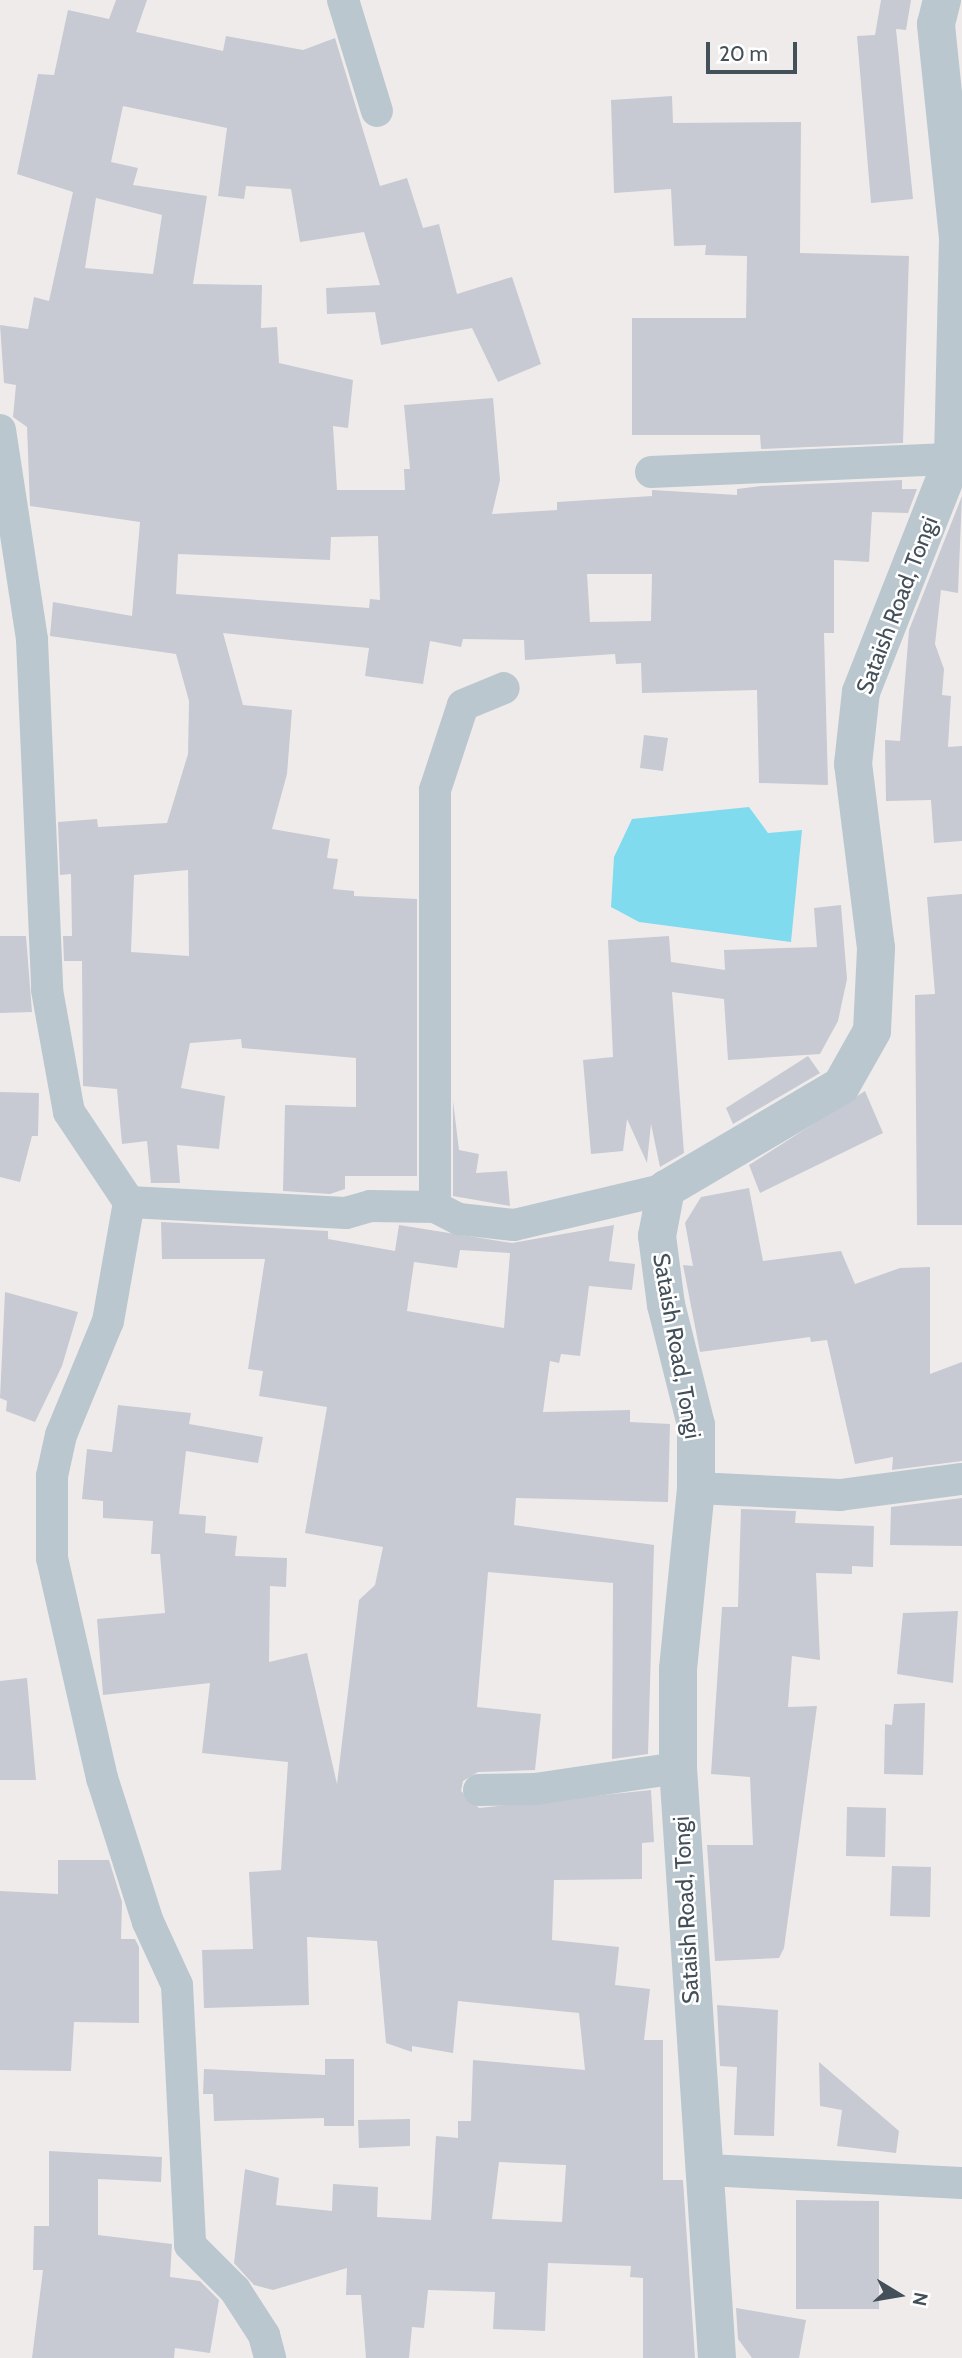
<!DOCTYPE html>
<style>
body{margin:0}
#map{position:relative;width:962px;height:2358px;overflow:hidden;background:#efebeb;font-family:Cabin,sans-serif}
div>[style]{position:absolute}
[style*='--x']{left:calc(var(--x)*1px);top:calc(var(--y)*1px);width:calc(var(--w)*1px);rotate:calc(var(--a)*1deg)}
.water>*{inset:0;background:#81dbef}
.building>*{inset:0;background:#c7cad2}
.minor>*{height:32px;margin:-16px;padding:0 16px;transform-origin:16px;border-radius:16px;background:#bbc7cf}
.tertiary>*{height:38px;margin:-19px;padding:0 19px;transform-origin:19px;border-radius:19px;background:#bbc7cf}
span{translate:-50% -50%;white-space:nowrap;text-align:center;line-height:1.15;-webkit-text-stroke:5px #fff;paint-order:stroke}
.street-label{font-size:23px;color:#434f59}
.north{position:absolute;left:864px;top:2260px;width:70px;height:70px;-webkit-text-stroke:5px #fff;paint-order:stroke;rotate:101deg;font-size:19px;font-weight:700;line-height:28px;text-align:center;color:#434f59}
.north::after{content:'';display:block;margin:auto;width:24px;height:32px;background:#434f59;clip-path:polygon(50% 0,100% 100%,50% 72%,0 100%)}
.scale{position:absolute;left:706px;top:42px;width:91px;height:32px;box-sizing:border-box;border:4px solid #434f59;border-top:0;padding-left:9px;font-size:21px;line-height:24px;white-space:nowrap;color:#434f59;-webkit-text-stroke:5px #fff;paint-order:stroke}
</style>
<div id="map">
<div class="water">
<div style="clip-path:polygon(749px 807px,768px 833px,802px 830px,791px 942px,639px 922px,611px 907px,614px 857px,632px 819px)"></div>
</div>
<div class="building">
<div style="clip-path:polygon(evenodd,116px 0,147px 0,136px 32px,223px 51px,226px 36px,303px 50px,335px 38px,380px 186px,407px 178px,423px 228px,439px 224px,457px 294px,512px 277px,541px 364px,498px 382px,472px 328px,381px 345px,375px 312px,327px 314px,326px 288px,380px 285px,364px 232px,300px 242px,291px 189px,246px 186px,244px 199px,218px 196px,227px 128px,123px 106px,111px 162px,138px 168px,133px 185px,207px 196px,193px 284px,262px 285px,261px 328px,277px 327px,279px 363px,353px 380px,348px 428px,333px 426px,337px 490px,405px 490px,404px 469px,410px 469px,404px 405px,493px 398px,500px 480px,492px 514px,557px 510px,557px 502px,652px 496px,652px 490px,737px 495px,737px 489px,761px 486px,902px 480px,902px 489px,917px 489px,908px 513px,872px 512px,869px 562px,834px 560px,834px 633px,824px 633px,828px 785px,759px 783px,757px 690px,642px 693px,641px 663px,616px 664px,615px 654px,525px 660px,524px 640px,463px 639px,461px 647px,430px 641px,423px 684px,365px 676px,369px 648px,223px 633px,243px 705px,292px 710px,287px 774px,272px 829px,330px 839px,327px 858px,338px 859px,333px 889px,354px 891px,354px 896px,417px 899px,417px 1176px,345px 1176px,345px 1189px,330px 1194px,283px 1191px,285px 1105px,356px 1107px,356px 1058px,242px 1048px,241px 1039px,190px 1043px,181px 1088px,225px 1096px,219px 1149px,177px 1145px,180px 1183px,151px 1183px,147px 1141px,122px 1144px,117px 1089px,83px 1086px,82px 961px,64px 961px,63px 936px,72px 936px,71px 874px,60px 875px,58px 822px,97px 819px,98px 827px,167px 823px,188px 754px,189px 701px,176px 654px,50px 636px,53px 602px,132px 616px,140px 522px,30px 506px,27px 427px,13px 417px,16px 385px,4px 383px,0 325px,28px 329px,34px 297px,49px 301px,73px 192px,17px 174px,38px 74px,54px 75px,68px 10px,109px 19px,116px 0,96px 198px,162px 215px,153px 274px,85px 268px,96px 198px,116px 0,378px 536px,380px 600px,370px 599px,369px 608px,176px 594px,178px 554px,330px 560px,331px 537px,378px 536px,116px 0,587px 574px,652px 574px,651px 621px,590px 622px,587px 574px,116px 0,188px 870px,189px 956px,131px 952px,134px 875px,188px 870px)"></div>
<div style="clip-path:polygon(881px 0,911px 0,906px 30px,896px 29px,913px 199px,871px 203px,857px 36px,875px 35px)"></div>
<div style="clip-path:polygon(672px 96px,673px 123px,801px 122px,800px 253px,909px 256px,903px 443px,761px 449px,760px 435px,632px 435px,632px 318px,746px 318px,747px 256px,705px 255px,706px 245px,674px 246px,671px 189px,614px 193px,611px 100px)"></div>
<div style="clip-path:polygon(962px 496px,958px 593px,941px 590px,935px 644px,944px 669px,942px 695px,951px 696px,948px 747px,962px 746px,962px 841px,934px 843px,931px 800px,886px 801px,885px 740px,900px 741px,909px 630px)"></div>
<div style="clip-path:polygon(644px 735px,668px 738px,663px 771px,640px 768px)"></div>
<div style="clip-path:polygon(962px 894px,962px 1225px,917px 1225px,915px 995px,935px 994px,927px 897px)"></div>
<div style="clip-path:polygon(841px 905px,847px 979px,838px 1021px,820px 1054px,728px 1060px,724px 999px,672px 992px,684px 1153px,660px 1167px,651px 1124px,647px 1163px,627px 1119px,623px 1151px,591px 1154px,583px 1060px,613px 1057px,608px 940px,669px 936px,671px 962px,725px 970px,724px 950px,817px 947px,814px 908px)"></div>
<div style="clip-path:polygon(0 936px,26px 936px,32px 1012px,0 1013px)"></div>
<div style="clip-path:polygon(808px 1056px,820px 1073px,733px 1124px,726px 1108px)"></div>
<div style="clip-path:polygon(865px 1091px,883px 1133px,760px 1193px,749px 1165px)"></div>
<div style="clip-path:polygon(0 1092px,39px 1093px,38px 1136px,32px 1136px,20px 1182px,0 1177px)"></div>
<div style="clip-path:polygon(453px 1101px,459px 1150px,479px 1154px,476px 1173px,507px 1171px,510px 1206px,453px 1196px)"></div>
<div style="clip-path:polygon(749px 1188px,763px 1261px,841px 1251px,855px 1284px,900px 1268px,930px 1267px,930px 1374px,962px 1362px,962px 1461px,892px 1470px,893px 1457px,855px 1464px,827px 1340px,811px 1342px,810px 1337px,700px 1352px,683px 1265px,693px 1266px,685px 1223px,701px 1197px)"></div>
<div style="clip-path:polygon(evenodd,161px 1222px,328px 1231px,328px 1239px,395px 1251px,399px 1225px,512px 1243px,614px 1225px,609px 1261px,635px 1264px,632px 1290px,589px 1286px,580px 1356px,561px 1354px,559px 1363px,550px 1361px,543px 1412px,630px 1410px,630px 1422px,670px 1424px,668px 1502px,516px 1498px,514px 1525px,654px 1545px,648px 1754px,612px 1759px,613px 1583px,488px 1572px,477px 1707px,541px 1714px,535px 1770px,478px 1772px,463px 1781px,461px 1791px,479px 1808px,651px 1790px,654px 1842px,642px 1843px,642px 1879px,554px 1880px,552px 1940px,619px 1947px,615px 1985px,650px 1989px,644px 2040px,663px 2040px,663px 2180px,683px 2180px,695px 2358px,643px 2358px,643px 2278px,630px 2277px,631px 2266px,548px 2263px,545px 2331px,493px 2329px,495px 2292px,428px 2290px,424px 2328px,412px 2327px,409px 2358px,366px 2358px,361px 2295px,346px 2295px,347px 2268px,273px 2290px,254px 2285px,234px 2263px,245px 2169px,279px 2178px,276px 2205px,332px 2211px,333px 2184px,378px 2187px,377px 2217px,431px 2220px,436px 2136px,458px 2138px,458px 2121px,471px 2121px,473px 2060px,585px 2070px,579px 2013px,458px 2001px,453px 2053px,412px 2046px,412px 2052px,386px 2043px,377px 1941px,307px 1937px,309px 2005px,204px 2008px,202px 1950px,253px 1949px,249px 1872px,281px 1870px,288px 1762px,202px 1753px,210px 1683px,103px 1695px,97px 1619px,165px 1613px,160px 1554px,151px 1554px,153px 1521px,103px 1518px,103px 1501px,82px 1499px,87px 1449px,112px 1452px,118px 1405px,191px 1413px,189px 1424px,263px 1437px,258px 1463px,186px 1451px,179px 1514px,206px 1516px,205px 1533px,237px 1536px,235px 1556px,287px 1558px,286px 1587px,270px 1586px,269px 1662px,307px 1653px,337px 1784px,359px 1600px,375px 1585px,383px 1547px,305px 1533px,327px 1407px,259px 1396px,263px 1371px,248px 1369px,265px 1259px,162px 1259px,161px 1222px,460px 1250px,510px 1253px,504px 1328px,407px 1311px,414px 1262px,457px 1268px,460px 1250px,161px 1222px,499px 2162px,566px 2165px,562px 2222px,492px 2219px,499px 2162px)"></div>
<div style="clip-path:polygon(5px 1292px,78px 1312px,62px 1366px,35px 1422px,6px 1411px,7px 1401px,0 1398px)"></div>
<div style="clip-path:polygon(962px 1498px,962px 1546px,890px 1545px,891px 1507px)"></div>
<div style="clip-path:polygon(741px 1509px,796px 1511px,795px 1523px,874px 1526px,873px 1567px,852px 1566px,852px 1574px,816px 1573px,820px 1660px,792px 1656px,788px 1707px,817px 1706px,784px 1948px,779px 1958px,715px 1961px,707px 1845px,753px 1845px,750px 1777px,711px 1774px,722px 1607px,738px 1607px)"></div>
<div style="clip-path:polygon(958px 1611px,953px 1683px,897px 1674px,903px 1613px)"></div>
<div style="clip-path:polygon(27px 1678px,36px 1780px,0 1780px,0 1681px)"></div>
<div style="clip-path:polygon(925px 1703px,923px 1775px,884px 1774px,885px 1724px,892px 1725px,894px 1704px)"></div>
<div style="clip-path:polygon(847px 1807px,886px 1808px,885px 1857px,846px 1856px)"></div>
<div style="clip-path:polygon(58px 1860px,109px 1860px,122px 1902px,121px 1939px,135px 1939px,139px 1947px,139px 2023px,74px 2022px,71px 2071px,0 2070px,0 1891px,58px 1894px)"></div>
<div style="clip-path:polygon(892px 1866px,931px 1867px,930px 1917px,890px 1916px)"></div>
<div style="clip-path:polygon(717px 2005px,778px 2010px,774px 2136px,734px 2135px,737px 2067px,720px 2066px)"></div>
<div style="clip-path:polygon(325px 2059px,354px 2059px,354px 2126px,324px 2126px,324px 2118px,214px 2121px,213px 2094px,203px 2094px,204px 2069px,325px 2075px)"></div>
<div style="clip-path:polygon(819px 2062px,899px 2131px,896px 2153px,837px 2146px,842px 2110px,820px 2106px)"></div>
<div style="clip-path:polygon(410px 2119px,410px 2146px,359px 2148px,358px 2120px)"></div>
<div style="clip-path:polygon(49px 2151px,162px 2157px,161px 2182px,98px 2179px,98px 2235px,172px 2244px,170px 2277px,200px 2281px,219px 2300px,210px 2353px,175px 2348px,174px 2358px,32px 2358px,43px 2270px,33px 2270px,34px 2226px,49px 2226px)"></div>
<div style="clip-path:polygon(796px 2200px,879px 2201px,879px 2309px,796px 2309px)"></div>
<div style="clip-path:polygon(736px 2308px,806px 2320px,799px 2358px,752px 2358px,738px 2339px)"></div>
</div>
<div class="minor">
<div style="--x:343;--y:0;--w:116;--a:73"></div>
<div style="--x:0;--y:430;--w:212;--a:81.3"></div>
<div style="--x:32;--y:640;--w:350;--a:87.5"></div>
<div style="--x:47;--y:990;--w:124;--a:79.8"></div>
<div style="--x:69;--y:1112;--w:108;--a:56.3"></div>
<div style="--x:129;--y:1202;--w:217;--a:2.9"></div>
<div style="--x:346;--y:1213;--w:25;--a:-16"></div>
<div style="--x:370;--y:1206;--w:65;--a:0.9"></div>
<div style="--x:435;--y:1207;--w:27;--a:27"></div>
<div style="--x:459;--y:1219;--w:55;--a:6.2"></div>
<div style="--x:514;--y:1225;--w:156;--a:-13.3"></div>
<div style="--x:651;--y:472;--w:302;--a:-2.5"></div>
<div style="--x:129;--y:1202;--w:121;--a:100"></div>
<div style="--x:108;--y:1321;--w:123;--a:112.4"></div>
<div style="--x:61;--y:1435;--w:42;--a:102.4"></div>
<div style="--x:52;--y:1476;--w:82;--a:90"></div>
<div style="--x:52;--y:1558;--w:226;--a:77.2"></div>
<div style="--x:102;--y:1778;--w:151;--a:72.3"></div>
<div style="--x:148;--y:1922;--w:69;--a:65.3"></div>
<div style="--x:177;--y:1985;--w:260;--a:87.1"></div>
<div style="--x:190;--y:2245;--w:64;--a:45"></div>
<div style="--x:235;--y:2290;--w:54;--a:57.2"></div>
<div style="--x:264;--y:2335;--w:24;--a:75"></div>
<div style="--x:435;--y:1207;--w:417;--a:-90"></div>
<div style="--x:435;--y:790;--w:89;--a:-71.8"></div>
<div style="--x:463;--y:705;--w:44;--a:-22.5"></div>
<div style="--x:696;--y:1488;--w:144;--a:2.8"></div>
<div style="--x:840;--y:1495;--w:123;--a:-7.5"></div>
<div style="--x:479;--y:1790;--w:56;--a:-1"></div>
<div style="--x:535;--y:1789;--w:145;--a:-8.4"></div>
<div style="--x:707;--y:2170;--w:255;--a:2.9"></div>
</div>
<div class="tertiary">
<div style="--x:717;--y:2358;--w:591;--a:-93.78"></div>
<div style="--x:678;--y:1768;--w:99;--a:-90"></div>
<div style="--x:678;--y:1669;--w:182;--a:-84.3"></div>
<div style="--x:696;--y:1488;--w:63;--a:-90"></div>
<div style="--x:696;--y:1425;--w:124;--a:-104"></div>
<div style="--x:666;--y:1305;--w:70;--a:-97.4"></div>
<div style="--x:657;--y:1236;--w:48;--a:-79.2"></div>
<div style="--x:666;--y:1189;--w:203;--a:-30.5"></div>
<div style="--x:841;--y:1086;--w:63;--a:-60.6"></div>
<div style="--x:872;--y:1031;--w:83;--a:-87.2"></div>
<div style="--x:876;--y:948;--w:185;--a:-97.1"></div>
<div style="--x:853;--y:764;--w:72;--a:-83.7"></div>
<div style="--x:861;--y:692;--w:251;--a:-68.5"></div>
<div style="--x:953;--y:459;--w:221;--a:-88.7"></div>
<div style="--x:958;--y:238;--w:215;--a:-95.9"></div>
<div style="--x:936;--y:24;--w:25;--a:-76"></div>
</div>
<div class="street-label">
<span style="left:897px;top:605px;rotate:-69deg">Sataish Road, Tongi</span>
<span style="left:677px;top:1346px;rotate:80deg">Sataish Road, Tongi</span>
<span style="left:686px;top:1910px;rotate:-93deg">Sataish Road, Tongi</span>
</div>
<div class="north">N</div>
<div class="scale">20 m</div>
</div>
